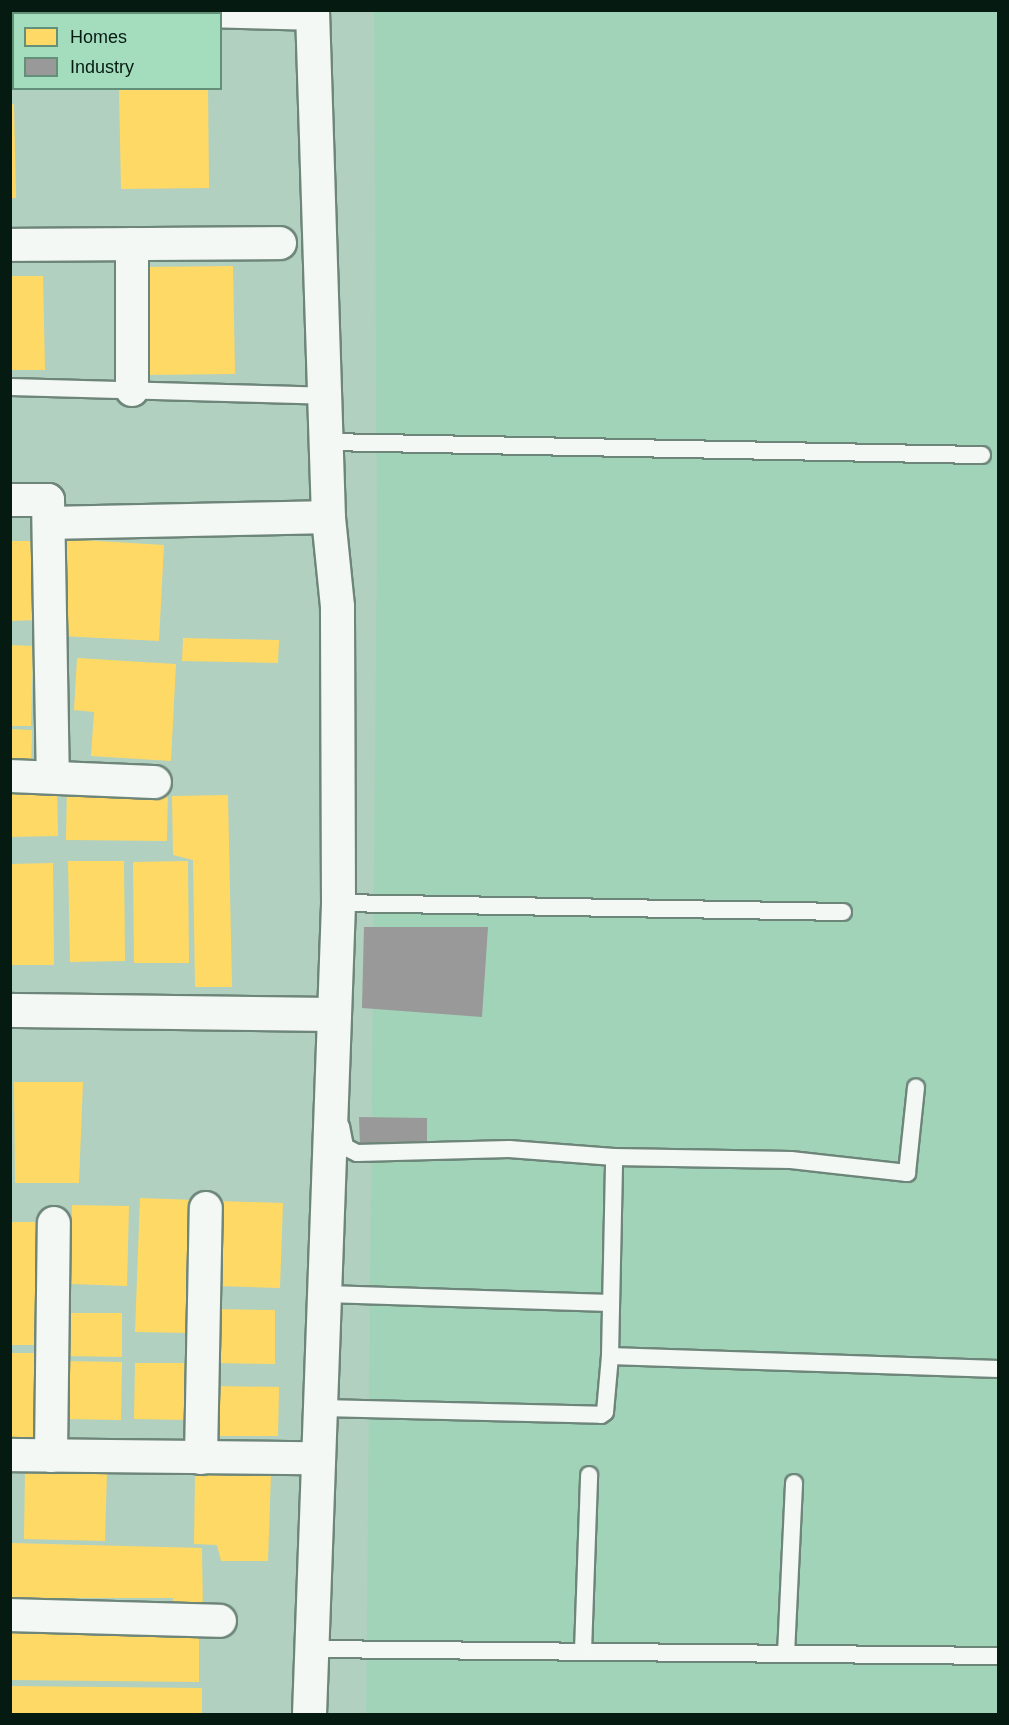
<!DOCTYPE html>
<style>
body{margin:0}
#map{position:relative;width:1009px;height:1725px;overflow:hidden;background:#b1d0bf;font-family:Arial,sans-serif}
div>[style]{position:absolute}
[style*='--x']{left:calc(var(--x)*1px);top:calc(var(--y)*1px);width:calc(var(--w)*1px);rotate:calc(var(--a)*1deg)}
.built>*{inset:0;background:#a1d3b8}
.homes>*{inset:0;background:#ffd966}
.industry>*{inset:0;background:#999}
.roads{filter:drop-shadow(2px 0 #6e867a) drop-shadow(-2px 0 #6e867a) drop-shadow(0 2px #6e867a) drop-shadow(0 -2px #6e867a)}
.service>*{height:16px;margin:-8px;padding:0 8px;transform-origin:8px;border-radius:8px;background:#f3f8f5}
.minor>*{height:32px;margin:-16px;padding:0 16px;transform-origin:16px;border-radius:16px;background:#f3f8f5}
.tertiary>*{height:33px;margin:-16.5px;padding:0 16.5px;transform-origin:16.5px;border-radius:16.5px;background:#f3f8f5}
span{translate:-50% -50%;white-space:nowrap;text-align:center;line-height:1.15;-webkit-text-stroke:6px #a4ddbe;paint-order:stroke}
.frame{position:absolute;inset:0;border:12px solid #051b11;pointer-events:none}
.legend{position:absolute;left:12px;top:12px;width:210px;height:78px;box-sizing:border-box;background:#a4ddbe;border:2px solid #648f79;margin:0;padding:8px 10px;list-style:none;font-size:18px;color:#051b11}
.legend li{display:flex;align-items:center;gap:12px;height:30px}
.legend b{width:30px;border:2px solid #648f79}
</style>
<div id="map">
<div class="built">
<div style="clip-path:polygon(374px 11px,998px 11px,998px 1714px,366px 1714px,377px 542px)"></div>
</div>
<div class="homes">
<div style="clip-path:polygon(119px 88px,208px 88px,209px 188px,121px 189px)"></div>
<div style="clip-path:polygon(10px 104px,14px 104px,16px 198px,10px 198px)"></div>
<div style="clip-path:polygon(233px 266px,235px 374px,145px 375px,144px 267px)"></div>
<div style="clip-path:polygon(10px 276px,43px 276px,45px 370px,10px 370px)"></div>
<div style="clip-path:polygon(66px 539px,164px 545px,159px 641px,61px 636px)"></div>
<div style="clip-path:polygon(10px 541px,36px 541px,37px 620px,10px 621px)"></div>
<div style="clip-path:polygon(183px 638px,279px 640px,278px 663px,182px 661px)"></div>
<div style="clip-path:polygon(10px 645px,33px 646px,31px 726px,10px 726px)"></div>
<div style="clip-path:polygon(77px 658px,176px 664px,171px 761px,91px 756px,94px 712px,74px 710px)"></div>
<div style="clip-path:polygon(10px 729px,32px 730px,31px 770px,10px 769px)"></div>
<div style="clip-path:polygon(67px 784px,168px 786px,167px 841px,66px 840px)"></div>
<div style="clip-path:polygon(10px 789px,57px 789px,58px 836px,10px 837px)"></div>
<div style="clip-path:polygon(228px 795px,232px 987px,195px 987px,193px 860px,173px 855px,172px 796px)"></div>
<div style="clip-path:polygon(68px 861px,124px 861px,125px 961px,70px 962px)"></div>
<div style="clip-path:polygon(188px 861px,189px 963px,134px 963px,133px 862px)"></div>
<div style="clip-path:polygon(53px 863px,54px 965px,10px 965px,10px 864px)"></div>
<div style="clip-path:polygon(14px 1082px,83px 1082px,79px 1183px,15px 1183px)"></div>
<div style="clip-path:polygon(140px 1198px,195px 1200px,191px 1333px,135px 1332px)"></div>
<div style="clip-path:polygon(221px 1201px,283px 1203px,280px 1288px,218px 1286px)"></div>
<div style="clip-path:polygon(72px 1205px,129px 1206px,127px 1286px,71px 1284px)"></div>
<div style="clip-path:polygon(10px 1222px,47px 1222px,47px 1345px,10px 1345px)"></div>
<div style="clip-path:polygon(212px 1309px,275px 1310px,275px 1364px,212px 1363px)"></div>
<div style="clip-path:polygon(65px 1313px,122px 1313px,122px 1357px,65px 1356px)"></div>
<div style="clip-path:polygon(10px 1353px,46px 1353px,46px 1437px,11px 1437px)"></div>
<div style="clip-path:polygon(65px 1361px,122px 1362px,121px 1420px,65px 1419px)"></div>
<div style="clip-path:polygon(135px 1363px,188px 1363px,188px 1420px,134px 1419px)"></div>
<div style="clip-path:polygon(216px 1386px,279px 1387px,278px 1436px,215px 1436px)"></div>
<div style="clip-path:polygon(25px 1470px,107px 1472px,105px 1541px,24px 1539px)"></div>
<div style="clip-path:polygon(195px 1474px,271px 1474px,268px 1561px,221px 1561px,217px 1545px,194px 1544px)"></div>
<div style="clip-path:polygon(10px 1543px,202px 1548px,203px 1615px,172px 1616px,173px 1598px,10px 1598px)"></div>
<div style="clip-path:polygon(10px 1624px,199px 1626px,199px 1682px,10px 1680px)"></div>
<div style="clip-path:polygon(10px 1686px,202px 1688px,202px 1714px,10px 1714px)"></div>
</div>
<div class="industry">
<div style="clip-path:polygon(364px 927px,488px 927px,482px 1017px,362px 1008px)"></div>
<div style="clip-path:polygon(359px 1117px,427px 1118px,427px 1146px,360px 1146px)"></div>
</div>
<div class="roads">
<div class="service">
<div style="--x:10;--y:387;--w:316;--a:1.6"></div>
<div style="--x:327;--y:442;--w:655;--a:1.14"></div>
<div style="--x:338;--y:903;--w:505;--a:1.02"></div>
<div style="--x:341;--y:1126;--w:21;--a:79"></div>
<div style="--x:345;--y:1147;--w:13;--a:27"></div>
<div style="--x:357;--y:1153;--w:152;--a:-1.5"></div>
<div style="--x:509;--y:1149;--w:105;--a:4.4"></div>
<div style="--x:614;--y:1157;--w:177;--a:1"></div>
<div style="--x:791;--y:1160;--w:117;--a:6.4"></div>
<div style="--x:907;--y:1173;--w:86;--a:-84"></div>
<div style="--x:326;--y:1294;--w:284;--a:1.8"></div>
<div style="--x:610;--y:1356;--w:388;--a:1.9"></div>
<div style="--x:322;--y:1408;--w:279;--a:1.4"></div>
<div style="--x:601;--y:1415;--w:5;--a:-37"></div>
<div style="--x:605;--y:1412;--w:56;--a:-84.9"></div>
<div style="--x:610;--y:1356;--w:199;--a:-88.8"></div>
<div style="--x:311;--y:1649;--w:687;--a:0.58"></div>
<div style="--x:583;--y:1651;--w:176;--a:-88"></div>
<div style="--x:786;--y:1654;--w:171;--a:-87.3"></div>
</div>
<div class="minor">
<div style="--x:163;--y:10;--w:149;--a:1.5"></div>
<div style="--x:10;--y:245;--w:270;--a:-0.4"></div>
<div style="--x:132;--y:390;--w:146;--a:-90"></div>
<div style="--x:10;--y:500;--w:38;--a:0"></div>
<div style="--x:48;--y:500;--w:276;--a:89"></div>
<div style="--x:51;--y:523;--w:277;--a:-1.2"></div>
<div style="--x:10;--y:776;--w:145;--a:2.4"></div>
<div style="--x:10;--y:1455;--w:308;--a:0.6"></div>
<div style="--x:51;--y:1456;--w:233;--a:-89.3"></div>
<div style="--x:201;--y:1458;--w:250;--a:-88.9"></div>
<div style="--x:10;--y:1615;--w:210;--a:1.6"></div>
</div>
<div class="tertiary">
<div style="--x:10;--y:1010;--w:324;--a:0.7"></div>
<div style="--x:309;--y:1714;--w:812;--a:-87.95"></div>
<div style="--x:338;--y:903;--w:297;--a:-90.2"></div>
<div style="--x:337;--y:606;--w:89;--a:-95.8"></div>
<div style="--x:328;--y:517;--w:507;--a:-91.81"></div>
</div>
</div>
<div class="frame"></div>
<ul class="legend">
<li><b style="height:16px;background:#ffd966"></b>Homes</li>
<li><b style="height:16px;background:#999"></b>Industry</li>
</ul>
</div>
